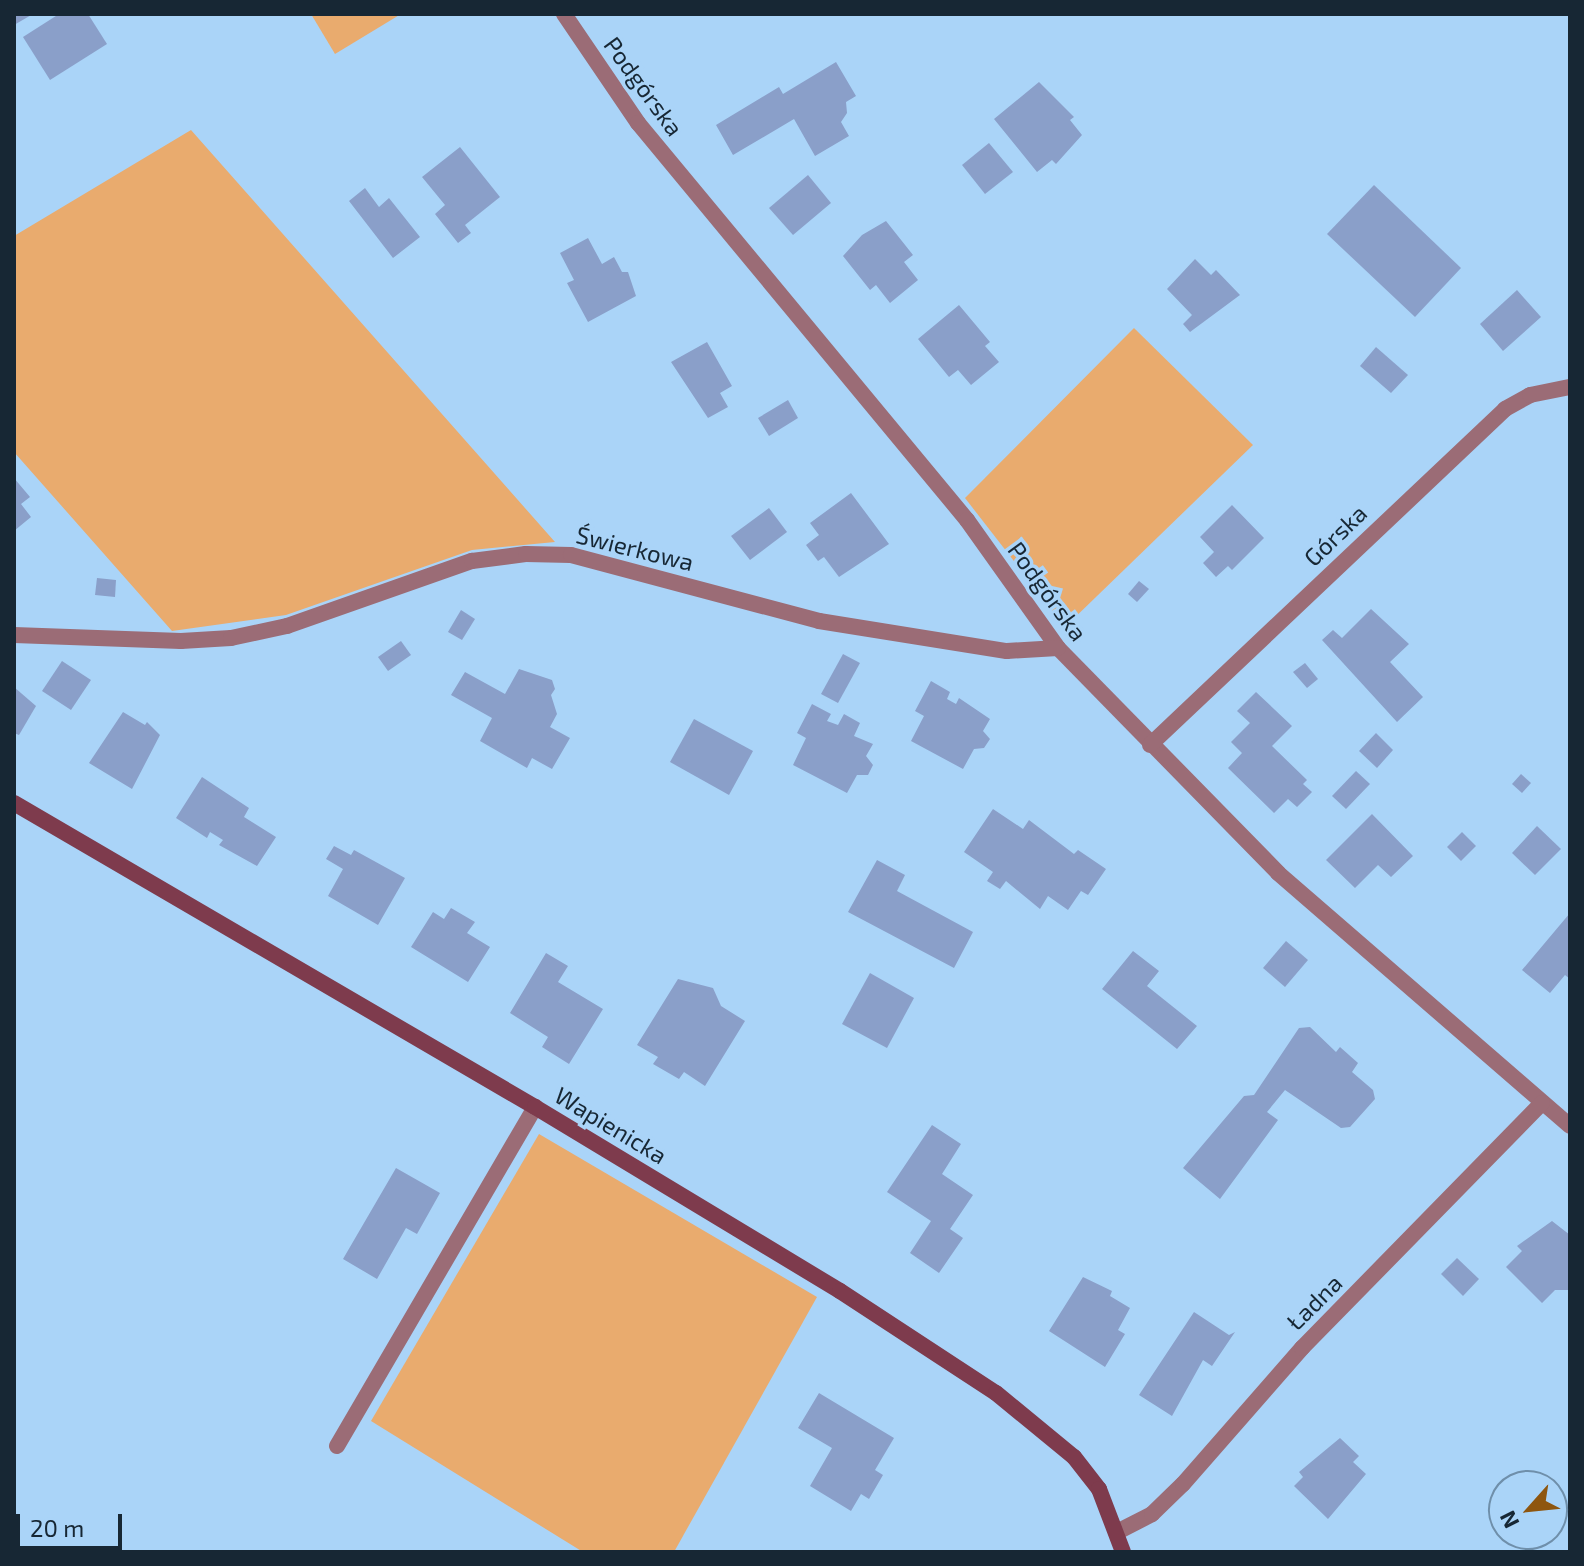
<!DOCTYPE html>
<meta charset="utf-8">
<style>
body{margin:0}
#map{position:relative;width:1584px;height:1566px;overflow:hidden;background:#aad4f8;font-family:"Exo 2",sans-serif}
div>[style]{position:absolute}
[style*='--x']{left:calc(var(--x)*1px);top:calc(var(--y)*1px);width:calc(var(--w)*1px);rotate:calc(var(--a)*1deg)}
.green>*{inset:0;background:#e9ab6e}
.building>*{inset:0;background:#8a9fc9}
.lane>*{height:16px;margin:-8px;padding:0 8px;transform-origin:8px;border-radius:8px;background:#9b6c76}
.street>*{height:16px;margin:-8px;padding:0 8px;transform-origin:8px;border-radius:8px;background:#9b6c76}
.secondary>*{height:16px;margin:-8px;padding:0 8px;transform-origin:8px;border-radius:8px;background:#7e3b4d}
span{translate:-50% -50%;white-space:nowrap;text-align:center;line-height:1.15;-webkit-text-stroke:7px #aad4f8;paint-order:stroke}
.street-label{font-size:24px;color:#172734}
.frame{position:absolute;inset:0;border:16px solid #172734;pointer-events:none}
.north{position:absolute;left:1488px;top:1470px;width:80px;height:80px;box-sizing:border-box;background:#aad4f8;border:2px solid #6f8faa;border-radius:50%;rotate:243deg;font-size:22px;font-weight:700;line-height:32px;text-align:center;color:#172734}
.north::after{content:'';display:block;margin:auto;width:28px;height:36px;background:#8e560f;clip-path:polygon(50% 0,100% 100%,50% 72%,0 100%)}
.scale{position:absolute;left:16px;top:1514px;width:106px;height:36px;box-sizing:border-box;border:4px solid #172734;border-top:0;padding-left:10px;font-size:24px;line-height:28px;white-space:nowrap;color:#172734;-webkit-text-stroke:6px #aad4f8;paint-order:stroke}
</style>
<div id="map">
<div class="green">
<div style="clip-path:polygon(311px 14px,401px 14px,335px 54px)"></div>
<div style="clip-path:polygon(191px 130px,555px 542px,472px 550px,286px 615px,172px 631px,14px 452px,14px 236px)"></div>
<div style="clip-path:polygon(1134px 328px,1253px 445px,1065px 627px,965px 498px)"></div>
<div style="clip-path:polygon(539px 1134px,817px 1297px,674px 1552px,583px 1552px,371px 1421px)"></div>
</div>
<div class="building">
<div style="clip-path:polygon(14px 14px,33px 14px,14px 25px)"></div>
<div style="clip-path:polygon(59px 14px,88px 14px,107px 44px,50px 80px,23px 37px)"></div>
<div style="clip-path:polygon(836px 62px,856px 96px,846px 102px,847px 113px,841px 122px,849px 136px,815px 156px,794px 119px,733px 155px,716px 125px,779px 87px,783px 94px)"></div>
<div style="clip-path:polygon(1039px 82px,1074px 117px,1070px 120px,1082px 135px,1056px 164px,1052px 160px,1037px 172px,994px 119px)"></div>
<div style="clip-path:polygon(989px 143px,1013px 172px,985px 194px,962px 165px)"></div>
<div style="clip-path:polygon(460px 147px,500px 197px,465px 225px,471px 233px,458px 243px,435px 214px,445px 205px,422px 177px)"></div>
<div style="clip-path:polygon(808px 175px,831px 203px,793px 235px,769px 208px)"></div>
<div style="clip-path:polygon(1374px 185px,1461px 268px,1415px 317px,1327px 234px)"></div>
<div style="clip-path:polygon(365px 188px,379px 207px,389px 198px,420px 237px,393px 258px,349px 201px)"></div>
<div style="clip-path:polygon(886px 221px,913px 255px,904px 262px,918px 280px,890px 303px,876px 285px,870px 290px,843px 256px,862px 235px)"></div>
<div style="clip-path:polygon(588px 238px,602px 264px,614px 257px,622px 272px,628px 272px,636px 296px,588px 322px,567px 283px,574px 280px,560px 253px)"></div>
<div style="clip-path:polygon(1195px 259px,1211px 275px,1216px 270px,1240px 295px,1190px 332px,1183px 324px,1192px 315px,1167px 289px)"></div>
<div style="clip-path:polygon(1517px 290px,1541px 317px,1503px 351px,1480px 324px)"></div>
<div style="clip-path:polygon(959px 305px,990px 342px,985px 346px,999px 362px,971px 385px,958px 370px,949px 377px,918px 339px)"></div>
<div style="clip-path:polygon(707px 342px,732px 386px,720px 393px,728px 407px,708px 418px,671px 362px)"></div>
<div style="clip-path:polygon(1376px 347px,1408px 375px,1391px 393px,1360px 366px)"></div>
<div style="clip-path:polygon(788px 400px,798px 418px,769px 436px,758px 418px)"></div>
<div style="clip-path:polygon(14px 478px,30px 497px,21px 504px,31px 517px,14px 531px)"></div>
<div style="clip-path:polygon(851px 493px,889px 544px,839px 577px,824px 557px,818px 561px,806px 545px,819px 535px,810px 523px)"></div>
<div style="clip-path:polygon(1232px 505px,1264px 538px,1232px 570px,1228px 566px,1216px 577px,1203px 563px,1214px 552px,1200px 537px)"></div>
<div style="clip-path:polygon(769px 508px,787px 532px,750px 560px,731px 536px)"></div>
<div style="clip-path:polygon(97px 578px,116px 580px,115px 597px,95px 595px)"></div>
<div style="clip-path:polygon(1139px 581px,1149px 589px,1137px 602px,1128px 594px)"></div>
<div style="clip-path:polygon(1371px 609px,1409px 644px,1390px 662px,1423px 697px,1397px 722px,1322px 640px,1333px 630px,1342px 638px)"></div>
<div style="clip-path:polygon(461px 610px,475px 619px,462px 640px,448px 632px)"></div>
<div style="clip-path:polygon(401px 641px,411px 655px,388px 671px,378px 657px)"></div>
<div style="clip-path:polygon(843px 654px,860px 663px,838px 703px,821px 694px)"></div>
<div style="clip-path:polygon(62px 661px,91px 680px,71px 710px,42px 691px)"></div>
<div style="clip-path:polygon(1305px 663px,1318px 679px,1307px 688px,1293px 672px)"></div>
<div style="clip-path:polygon(519px 669px,552px 680px,555px 689px,551px 695px,557px 714px,550px 727px,570px 738px,552px 769px,532px 758px,527px 768px,480px 741px,492px 718px,451px 695px,465px 672px,505px 694px)"></div>
<div style="clip-path:polygon(931px 681px,950px 692px,947px 699px,956px 704px,959px 698px,990px 719px,983px 731px,990px 739px,984px 748px,974px 749px,963px 769px,911px 741px,924px 716px,915px 711px)"></div>
<div style="clip-path:polygon(14px 687px,36px 706px,19px 735px,14px 733px)"></div>
<div style="clip-path:polygon(1256px 692px,1292px 726px,1272px 746px,1307px 780px,1303px 784px,1312px 792px,1297px 807px,1288px 799px,1274px 813px,1228px 768px,1242px 753px,1231px 742px,1250px 723px,1237px 711px)"></div>
<div style="clip-path:polygon(812px 704px,831px 714px,827px 721px,838px 725px,844px 714px,860px 723px,854px 736px,873px 744px,866px 756px,873px 765px,868px 775px,857px 775px,847px 793px,793px 765px,806px 738px,797px 733px)"></div>
<div style="clip-path:polygon(123px 712px,145px 725px,147px 722px,160px 735px,132px 789px,89px 763px)"></div>
<div style="clip-path:polygon(694px 719px,753px 751px,729px 795px,670px 762px)"></div>
<div style="clip-path:polygon(1376px 733px,1393px 750px,1377px 768px,1359px 751px)"></div>
<div style="clip-path:polygon(1356px 771px,1370px 784px,1346px 809px,1332px 796px)"></div>
<div style="clip-path:polygon(1521px 774px,1531px 783px,1522px 793px,1512px 784px)"></div>
<div style="clip-path:polygon(202px 777px,249px 808px,244px 817px,276px 837px,257px 866px,219px 845px,223px 840px,210px 832px,207px 838px,176px 818px)"></div>
<div style="clip-path:polygon(993px 809px,1023px 829px,1029px 820px,1074px 854px,1078px 850px,1106px 869px,1088px 895px,1081px 891px,1068px 910px,1048px 896px,1040px 909px,1006px 881px,1000px 889px,987px 881px,993px 872px,964px 852px)"></div>
<div style="clip-path:polygon(1372px 814px,1413px 856px,1391px 877px,1378px 865px,1355px 888px,1326px 860px)"></div>
<div style="clip-path:polygon(1537px 826px,1561px 849px,1535px 875px,1512px 853px)"></div>
<div style="clip-path:polygon(1462px 832px,1476px 846px,1461px 861px,1447px 847px)"></div>
<div style="clip-path:polygon(334px 846px,351px 855px,354px 850px,405px 878px,378px 925px,328px 896px,343px 869px,326px 859px)"></div>
<div style="clip-path:polygon(877px 860px,905px 875px,897px 891px,973px 932px,954px 968px,848px 912px)"></div>
<div style="clip-path:polygon(451px 908px,475px 922px,467px 933px,490px 947px,468px 982px,411px 947px,433px 912px,444px 919px)"></div>
<div style="clip-path:polygon(1570px 913px,1570px 979px,1565px 975px,1550px 993px,1522px 970px)"></div>
<div style="clip-path:polygon(1286px 941px,1308px 960px,1285px 987px,1263px 968px)"></div>
<div style="clip-path:polygon(1133px 951px,1159px 971px,1147px 986px,1197px 1026px,1177px 1049px,1102px 989px)"></div>
<div style="clip-path:polygon(546px 953px,568px 966px,558px 982px,603px 1009px,569px 1064px,542px 1047px,548px 1037px,510px 1013px)"></div>
<div style="clip-path:polygon(870px 973px,914px 998px,887px 1048px,842px 1024px)"></div>
<div style="clip-path:polygon(678px 979px,713px 988px,721px 1006px,745px 1021px,705px 1086px,684px 1072px,679px 1079px,653px 1064px,658px 1057px,637px 1045px)"></div>
<div style="clip-path:polygon(1310px 1027px,1336px 1052px,1340px 1047px,1358px 1063px,1352px 1072px,1373px 1090px,1375px 1099px,1350px 1127px,1341px 1128px,1285px 1090px,1267px 1112px,1278px 1120px,1220px 1199px,1183px 1168px,1244px 1096px,1254px 1095px,1299px 1028px)"></div>
<div style="clip-path:polygon(932px 1125px,961px 1144px,942px 1174px,973px 1195px,950px 1229px,963px 1238px,939px 1273px,910px 1253px,931px 1221px,887px 1192px)"></div>
<div style="clip-path:polygon(396px 1168px,440px 1193px,417px 1234px,406px 1228px,377px 1279px,343px 1259px)"></div>
<div style="clip-path:polygon(1552px 1221px,1570px 1235px,1570px 1290px,1555px 1290px,1542px 1303px,1506px 1267px,1522px 1251px,1517px 1246px)"></div>
<div style="clip-path:polygon(1457px 1258px,1479px 1279px,1463px 1296px,1441px 1274px)"></div>
<div style="clip-path:polygon(1083px 1277px,1112px 1291px,1110px 1296px,1130px 1308px,1118px 1330px,1125px 1334px,1105px 1367px,1049px 1331px)"></div>
<div style="clip-path:polygon(1194px 1312px,1229px 1335px,1235px 1332px,1212px 1366px,1203px 1360px,1172px 1416px,1139px 1395px)"></div>
<div style="clip-path:polygon(819px 1393px,894px 1438px,875px 1470px,883px 1475px,869px 1499px,861px 1494px,851px 1511px,810px 1486px,832px 1448px,798px 1428px)"></div>
<div style="clip-path:polygon(1340px 1438px,1359px 1456px,1353px 1462px,1366px 1474px,1328px 1519px,1294px 1486px,1303px 1477px,1299px 1472px)"></div>
</div>
<div class="lane">
<div style="--x:337;--y:1446;--w:393;--a:-59.7"></div>
</div>
<div class="street">
<div style="--x:564;--y:14;--w:132;--a:55.8"></div>
<div style="--x:638;--y:123;--w:516;--a:50.35"></div>
<div style="--x:967;--y:520;--w:157;--a:54.6"></div>
<div style="--x:1058;--y:648;--w:315;--a:45.6"></div>
<div style="--x:1278;--y:873;--w:386;--a:40.9"></div>
<div style="--x:14;--y:635;--w:167;--a:2.1"></div>
<div style="--x:181;--y:641;--w:50;--a:-3.4"></div>
<div style="--x:231;--y:638;--w:57;--a:-12.1"></div>
<div style="--x:287;--y:626;--w:196;--a:-19.4"></div>
<div style="--x:472;--y:561;--w:54;--a:-7.4"></div>
<div style="--x:526;--y:554;--w:45;--a:1.3"></div>
<div style="--x:571;--y:555;--w:257;--a:14.9"></div>
<div style="--x:819;--y:621;--w:190;--a:9.1"></div>
<div style="--x:1007;--y:651;--w:51;--a:-3.4"></div>
<div style="--x:1150;--y:745;--w:489;--a:-43.4"></div>
<div style="--x:1505;--y:409;--w:29;--a:-29"></div>
<div style="--x:1530;--y:395;--w:41;--a:-11.3"></div>
<div style="--x:1119;--y:1531;--w:37;--a:-27"></div>
<div style="--x:1152;--y:1514;--w:43;--a:-44.1"></div>
<div style="--x:1183;--y:1484;--w:181;--a:-48.8"></div>
<div style="--x:1302;--y:1348;--w:343;--a:-45.6"></div>
</div>
<div class="secondary">
<div style="--x:14;--y:803;--w:603;--a:30.26"></div>
<div style="--x:535;--y:1107;--w:356;--a:31.1"></div>
<div style="--x:840;--y:1291;--w:186;--a:33.2"></div>
<div style="--x:996;--y:1393;--w:101;--a:39.4"></div>
<div style="--x:1074;--y:1457;--w:41;--a:52"></div>
<div style="--x:1099;--y:1489;--w:67;--a:69.1"></div>
</div>
<div class="street-label">
<span style="left:644px;top:86px;rotate:54deg">Podgórska</span>
<span style="left:1335px;top:535px;rotate:-44deg">Górska</span>
<span style="left:635px;top:548px;rotate:14deg">Świerkowa</span>
<span style="left:1048px;top:591px;rotate:54deg">Podgórska</span>
<span style="left:611px;top:1125px;rotate:31deg">Wapienicka</span>
<span style="left:1314px;top:1302px;rotate:-45deg">Ładna</span>
</div>
<div class="frame"></div>
<div class="north">N</div>
<div class="scale">20 m</div>
</div>
